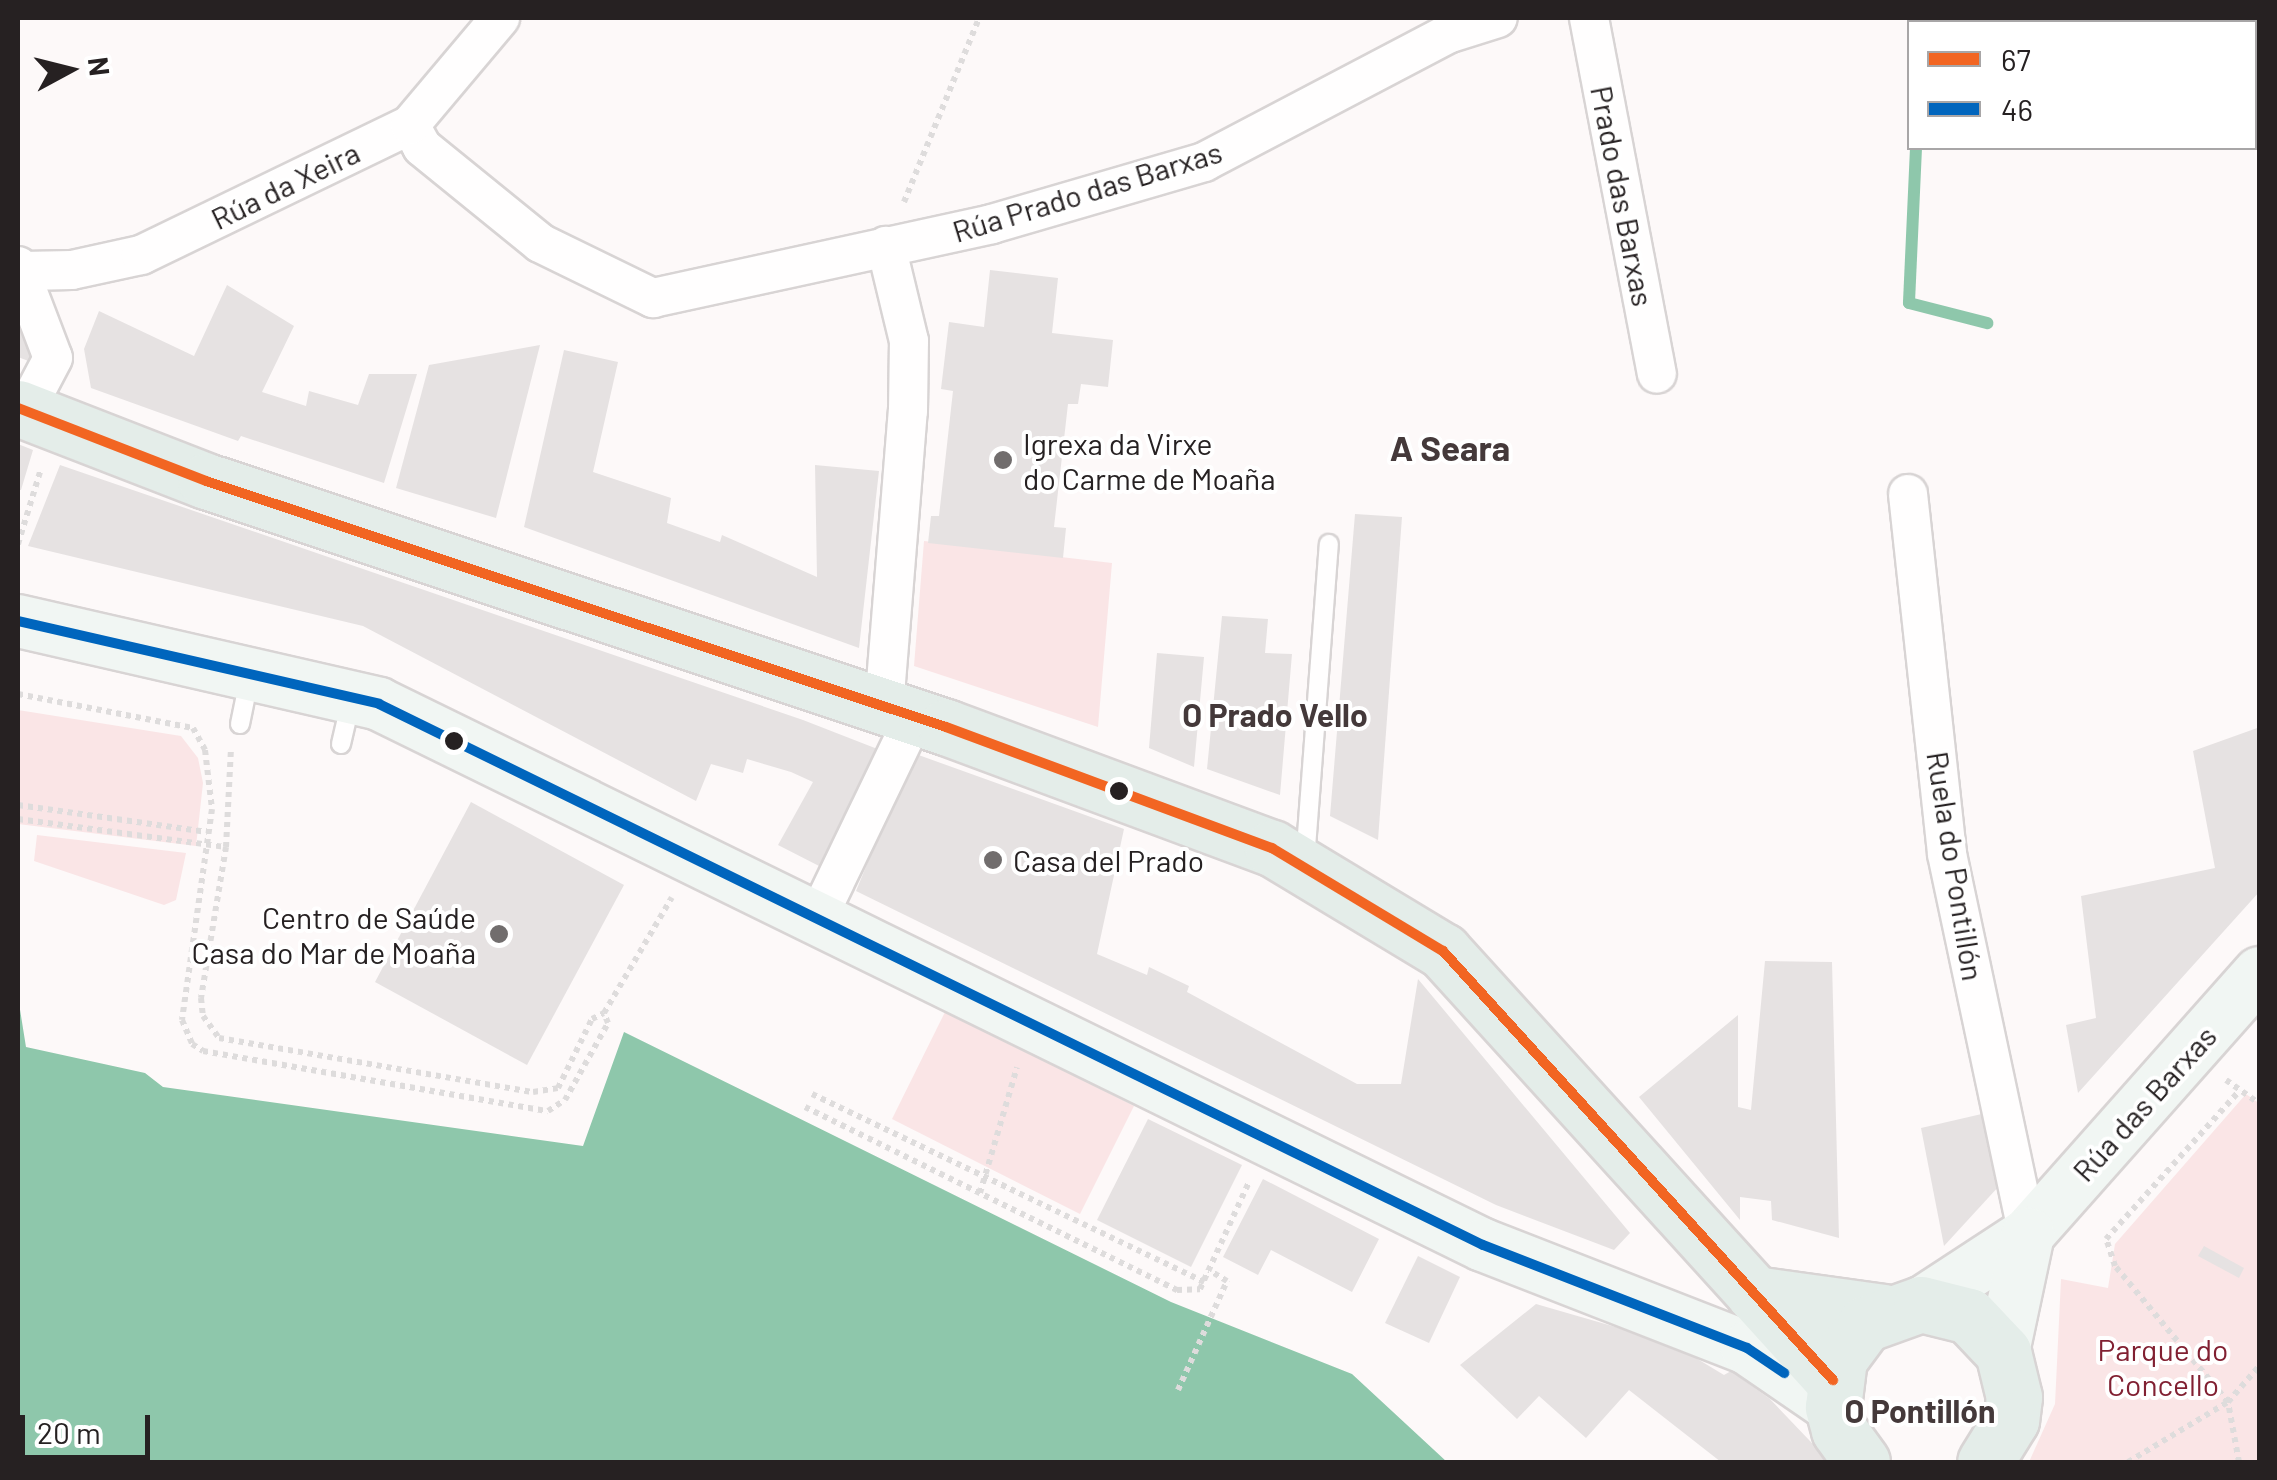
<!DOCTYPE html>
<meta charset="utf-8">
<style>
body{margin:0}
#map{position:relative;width:2277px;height:1480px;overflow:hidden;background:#fdf9f9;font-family:Barlow,sans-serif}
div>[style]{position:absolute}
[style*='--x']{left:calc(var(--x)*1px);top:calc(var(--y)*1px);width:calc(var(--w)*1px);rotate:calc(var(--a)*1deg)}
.green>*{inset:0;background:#fae5e6}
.water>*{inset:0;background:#8ec7ab}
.stream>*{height:12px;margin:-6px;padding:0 6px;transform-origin:6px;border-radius:6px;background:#8ec7ab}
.building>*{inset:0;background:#e6e2e2}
.path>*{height:6px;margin-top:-3px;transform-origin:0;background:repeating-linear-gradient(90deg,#dedcdc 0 5px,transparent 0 10px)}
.roads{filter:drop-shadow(2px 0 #d8d4d4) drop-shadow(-2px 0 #d8d4d4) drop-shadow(0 2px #d8d4d4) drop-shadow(0 -2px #d8d4d4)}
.lane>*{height:18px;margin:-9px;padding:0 9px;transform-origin:9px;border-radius:9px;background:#fffefe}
.street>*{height:38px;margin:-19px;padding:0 19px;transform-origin:19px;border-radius:19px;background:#fffefe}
.secondary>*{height:52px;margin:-26px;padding:0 26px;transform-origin:26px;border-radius:26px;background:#f1f6f3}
.primary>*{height:55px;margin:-27.5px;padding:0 27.5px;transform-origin:27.5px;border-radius:27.5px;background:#e4ede9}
.bus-1>*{height:10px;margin:-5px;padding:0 5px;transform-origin:5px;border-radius:5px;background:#f26522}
.bus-2>*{height:10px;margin:-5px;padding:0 5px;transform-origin:5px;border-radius:5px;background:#0065bd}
.dots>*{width:28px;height:28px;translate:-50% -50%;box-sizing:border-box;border:5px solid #fff;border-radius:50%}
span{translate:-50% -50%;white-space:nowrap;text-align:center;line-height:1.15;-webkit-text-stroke:8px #fff;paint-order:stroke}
.street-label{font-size:30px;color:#262122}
.poi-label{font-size:30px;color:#262122}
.left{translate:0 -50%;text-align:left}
.right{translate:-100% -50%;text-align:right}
.park-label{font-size:30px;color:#812032}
.neighbourhood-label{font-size:32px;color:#44393a;font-weight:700}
.quarter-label{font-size:35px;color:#44393a;font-weight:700}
.frame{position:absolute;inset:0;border:20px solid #262122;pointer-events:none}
.legend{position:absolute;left:1907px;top:20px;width:350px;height:130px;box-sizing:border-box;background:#fff;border:2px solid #a8a6a7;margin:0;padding:12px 18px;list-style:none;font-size:30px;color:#262122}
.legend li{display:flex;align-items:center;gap:20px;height:50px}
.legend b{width:50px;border:2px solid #a8a6a7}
.north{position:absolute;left:20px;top:20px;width:100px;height:100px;-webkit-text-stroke:8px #fff;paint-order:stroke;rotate:83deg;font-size:28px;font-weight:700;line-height:40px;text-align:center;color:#262122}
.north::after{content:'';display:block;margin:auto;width:35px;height:45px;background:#262122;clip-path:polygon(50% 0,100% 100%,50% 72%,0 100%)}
.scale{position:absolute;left:20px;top:1415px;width:130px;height:45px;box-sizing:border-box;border:5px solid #262122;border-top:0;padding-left:12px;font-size:30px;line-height:35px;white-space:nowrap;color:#262122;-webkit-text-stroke:8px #fff;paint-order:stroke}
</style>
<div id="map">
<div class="green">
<div style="clip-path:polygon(924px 541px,1112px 563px,1098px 727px,914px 666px)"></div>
<div style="clip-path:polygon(18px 710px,181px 736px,198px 758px,203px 783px,196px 846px,18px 824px)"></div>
<div style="clip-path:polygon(37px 835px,186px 853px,176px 900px,164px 905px,34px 861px)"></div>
<div style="clip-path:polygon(946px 1010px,1134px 1106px,1080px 1214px,892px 1119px)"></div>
<div style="clip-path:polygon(2246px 1094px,2260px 1104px,2259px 1462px,2029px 1462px,2055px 1404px,2061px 1279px,2108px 1288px,2115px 1244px)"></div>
</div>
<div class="water">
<div style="clip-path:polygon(18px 997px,26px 1047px,145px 1073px,163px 1087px,583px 1146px,624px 1032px,1171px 1302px,1352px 1374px,1447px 1462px,18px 1462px)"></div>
</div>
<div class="stream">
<div style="--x:1922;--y:22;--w:4;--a:-90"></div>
<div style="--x:1916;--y:148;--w:155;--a:92.6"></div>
<div style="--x:1909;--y:303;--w:81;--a:14.4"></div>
</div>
<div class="building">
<div style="clip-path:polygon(990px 270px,1058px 278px,1052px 333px,1113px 340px,1108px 387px,1081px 384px,1078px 404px,1068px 404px,1054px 527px,1066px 528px,1063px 558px,928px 543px,931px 516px,939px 516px,953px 391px,941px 389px,949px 322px,984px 327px)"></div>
<div style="clip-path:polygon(227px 285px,294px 326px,262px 392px,306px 406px,309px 391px,358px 405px,369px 374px,417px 374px,384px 483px,241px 436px,238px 441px,91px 388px,84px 349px,99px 311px,194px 356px)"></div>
<div style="clip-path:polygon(18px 287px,27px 298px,31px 362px,18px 357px)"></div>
<div style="clip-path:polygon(540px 345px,496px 518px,396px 488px,429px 365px)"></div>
<div style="clip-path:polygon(564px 350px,618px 362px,593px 472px,671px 498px,667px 523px,720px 542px,722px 535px,817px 577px,815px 465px,879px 471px,859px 648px,524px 527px)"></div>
<div style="clip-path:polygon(18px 444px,33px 450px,21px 490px,18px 490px)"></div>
<div style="clip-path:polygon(60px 465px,803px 720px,880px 750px,823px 868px,778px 845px,813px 782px,791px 772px,747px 759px,743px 773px,711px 764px,696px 801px,363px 626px,28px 546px)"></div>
<div style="clip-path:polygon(1355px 514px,1402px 517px,1378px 840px,1330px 816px)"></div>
<div style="clip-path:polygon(1222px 616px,1268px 619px,1265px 653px,1292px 654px,1280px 795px,1207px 769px)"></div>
<div style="clip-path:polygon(1157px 653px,1204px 657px,1194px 767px,1149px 748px)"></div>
<div style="clip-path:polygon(2260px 727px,2260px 891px,2078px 1093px,2066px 1025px,2096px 1018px,2081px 896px,2215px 868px,2193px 751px)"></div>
<div style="clip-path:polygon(913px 753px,1124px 829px,1097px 954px,1147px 975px,1149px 967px,1189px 986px,1187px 992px,1357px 1084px,1401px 1084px,1418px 979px,1630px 1233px,1614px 1250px,1496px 1205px,856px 891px)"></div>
<div style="clip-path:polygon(471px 802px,624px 885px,527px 1065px,375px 982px)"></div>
<div style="clip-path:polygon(1765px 961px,1832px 962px,1839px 1238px,1772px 1220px,1771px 1201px,1740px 1197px,1740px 1220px,1639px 1097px,1738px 1015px,1738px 1107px,1751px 1110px)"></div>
<div style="clip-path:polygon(1986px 1113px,2000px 1185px,1944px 1246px,1921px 1128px)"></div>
<div style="clip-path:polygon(1148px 1119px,1242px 1165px,1191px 1267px,1097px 1220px)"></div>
<div style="clip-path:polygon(1263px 1179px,1379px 1239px,1352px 1292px,1271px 1250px,1258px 1275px,1223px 1257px)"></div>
<div style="clip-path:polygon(2204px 1246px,2244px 1268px,2239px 1278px,2198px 1256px)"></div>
<div style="clip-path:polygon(1418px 1256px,1460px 1277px,1429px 1343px,1385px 1323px)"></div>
<div style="clip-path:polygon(1536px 1304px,1671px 1343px,1724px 1375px,1731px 1371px,1770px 1399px,1830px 1462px,1721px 1462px,1629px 1390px,1586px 1438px,1539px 1396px,1517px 1419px,1460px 1365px)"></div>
</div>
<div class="path">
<div style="--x:904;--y:202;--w:199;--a:-67.8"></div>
<div style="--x:18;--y:544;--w:78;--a:-73"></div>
<div style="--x:18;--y:694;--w:178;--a:11"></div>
<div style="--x:193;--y:728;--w:25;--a:61"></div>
<div style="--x:205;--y:750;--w:59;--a:83.2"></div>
<div style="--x:212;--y:809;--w:213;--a:98.1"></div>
<div style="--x:182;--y:1020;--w:26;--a:67"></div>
<div style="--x:192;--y:1044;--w:13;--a:32"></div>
<div style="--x:203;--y:1051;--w:350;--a:9.9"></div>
<div style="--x:548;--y:1111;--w:20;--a:-33"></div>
<div style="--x:565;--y:1100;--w:88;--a:-60.8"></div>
<div style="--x:608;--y:1023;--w:11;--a:-112"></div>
<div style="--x:18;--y:805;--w:191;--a:8.1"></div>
<div style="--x:18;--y:819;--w:210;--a:7.7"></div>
<div style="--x:226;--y:847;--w:153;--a:99.4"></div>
<div style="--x:201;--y:998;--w:18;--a:84"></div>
<div style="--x:203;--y:1016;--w:27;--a:54"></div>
<div style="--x:219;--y:1038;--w:319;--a:9.8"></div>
<div style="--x:533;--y:1092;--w:25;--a:-9"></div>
<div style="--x:558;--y:1088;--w:77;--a:-63.8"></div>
<div style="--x:592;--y:1019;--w:13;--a:-27"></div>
<div style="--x:604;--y:1013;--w:134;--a:-59.6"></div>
<div style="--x:226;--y:847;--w:98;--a:-87.1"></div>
<div style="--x:2226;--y:1080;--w:42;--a:35.2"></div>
<div style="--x:812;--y:1094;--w:435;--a:25.6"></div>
<div style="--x:805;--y:1107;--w:415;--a:26.2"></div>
<div style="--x:1177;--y:1290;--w:23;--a:-2"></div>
<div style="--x:1200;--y:1289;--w:118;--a:-65.4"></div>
<div style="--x:980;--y:1193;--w:131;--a:-73.6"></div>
<div style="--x:1178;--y:1390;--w:120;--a:-65.8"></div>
<div style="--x:1227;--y:1281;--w:21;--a:-149"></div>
<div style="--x:2128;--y:1462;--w:117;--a:-31"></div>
<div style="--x:2228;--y:1402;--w:49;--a:-49.1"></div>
<div style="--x:2239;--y:1462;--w:61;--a:-100.4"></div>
<div style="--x:2228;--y:1402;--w:177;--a:-129.7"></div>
<div style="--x:2115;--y:1266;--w:28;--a:-108"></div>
<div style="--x:2106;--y:1239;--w:200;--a:-48"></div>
</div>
<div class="roads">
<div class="lane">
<div style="--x:240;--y:724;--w:45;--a:-78.4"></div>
<div style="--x:341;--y:744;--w:44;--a:-76.9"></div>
<div style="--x:1305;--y:861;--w:318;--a:-85.7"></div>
</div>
<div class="street">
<div style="--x:1589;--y:18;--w:362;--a:79.2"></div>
<div style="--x:410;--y:125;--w:25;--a:61"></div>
<div style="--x:422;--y:147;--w:152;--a:39.1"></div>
<div style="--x:540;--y:243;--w:126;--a:26"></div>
<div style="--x:653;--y:298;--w:347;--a:-12.3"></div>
<div style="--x:992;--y:224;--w:221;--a:-16.3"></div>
<div style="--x:1204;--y:162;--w:278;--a:-27.7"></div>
<div style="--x:1450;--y:33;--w:50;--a:-17.4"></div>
<div style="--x:18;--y:266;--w:98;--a:69.2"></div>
<div style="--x:53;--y:358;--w:60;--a:117.8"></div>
<div style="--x:23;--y:271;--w:49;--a:-1.2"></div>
<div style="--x:72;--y:270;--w:71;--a:-12.3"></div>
<div style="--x:141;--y:255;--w:299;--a:-25.8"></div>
<div style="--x:410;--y:125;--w:140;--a:-49.9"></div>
<div style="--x:1908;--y:494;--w:362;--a:83.8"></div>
<div style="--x:1947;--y:854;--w:389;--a:78"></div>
<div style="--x:884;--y:707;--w:297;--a:-85.4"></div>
<div style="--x:908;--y:411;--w:70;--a:-89.2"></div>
<div style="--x:909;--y:341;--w:98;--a:-103.6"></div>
<div style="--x:817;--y:919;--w:224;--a:-64.3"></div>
</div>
<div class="secondary">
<div style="--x:18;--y:621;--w:370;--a:12.9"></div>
<div style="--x:379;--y:704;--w:1229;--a:26.11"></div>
<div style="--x:1483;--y:1245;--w:283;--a:21.3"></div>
<div style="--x:1747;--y:1348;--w:104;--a:34.5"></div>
<div style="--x:1921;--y:1304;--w:128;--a:-33.2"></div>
<div style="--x:2028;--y:1234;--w:349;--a:-48.4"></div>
<div style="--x:2003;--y:1352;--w:121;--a:-78"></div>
</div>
<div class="primary">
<div style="--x:18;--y:408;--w:202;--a:21.2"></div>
<div style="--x:206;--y:481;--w:780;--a:18.39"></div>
<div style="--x:946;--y:727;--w:348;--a:20.4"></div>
<div style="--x:1272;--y:848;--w:200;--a:31.1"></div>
<div style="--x:1443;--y:951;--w:580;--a:47.73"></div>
<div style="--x:1754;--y:1294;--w:131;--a:7.9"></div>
<div style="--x:1862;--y:1462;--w:39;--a:-126"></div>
<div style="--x:1839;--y:1430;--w:24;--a:-105"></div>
<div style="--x:1833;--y:1407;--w:48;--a:-82.9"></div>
<div style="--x:1839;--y:1359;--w:44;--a:-53.4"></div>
<div style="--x:1865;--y:1324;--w:59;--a:-19.7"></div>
<div style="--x:1921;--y:1304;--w:49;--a:14"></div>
<div style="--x:1969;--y:1316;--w:50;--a:46.6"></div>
<div style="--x:2003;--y:1352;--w:46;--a:76.3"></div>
<div style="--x:2014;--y:1397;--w:23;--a:97"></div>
<div style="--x:2011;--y:1420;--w:49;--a:121.8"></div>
</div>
</div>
<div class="bus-1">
<div style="--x:18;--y:408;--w:202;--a:21.2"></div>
<div style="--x:206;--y:481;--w:780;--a:18.39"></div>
<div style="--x:946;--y:727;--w:348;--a:20.4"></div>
<div style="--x:1272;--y:848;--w:200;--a:31.1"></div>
<div style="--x:1443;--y:951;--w:580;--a:47.73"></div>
</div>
<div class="bus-2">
<div style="--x:18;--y:621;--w:370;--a:12.9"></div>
<div style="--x:379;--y:704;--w:1229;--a:26.11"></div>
<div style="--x:1483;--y:1245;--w:283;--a:21.3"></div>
<div style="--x:1747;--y:1348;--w:45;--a:34"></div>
</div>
<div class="dots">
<div style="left:1003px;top:460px;background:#716d6d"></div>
<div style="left:454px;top:741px;background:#262122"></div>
<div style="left:1119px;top:791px;background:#262122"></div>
<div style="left:993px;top:860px;background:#716d6d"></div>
<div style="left:499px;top:934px;background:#716d6d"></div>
</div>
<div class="street-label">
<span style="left:285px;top:185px;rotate:-26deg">Rúa da Xeira</span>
<span style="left:1087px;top:191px;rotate:-17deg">Rúa Prado das Barxas</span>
<span style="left:1623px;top:196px;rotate:79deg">Prado das Barxas</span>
<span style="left:1956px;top:866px;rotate:81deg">Ruela do Pontillón</span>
<span style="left:2144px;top:1103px;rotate:-48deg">Rúa das Barxas</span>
</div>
<div class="poi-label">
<span class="left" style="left:1023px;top:460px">Igrexa da Virxe<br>do Carme de Moaña</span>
<span class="left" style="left:1013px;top:860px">Casa del Prado</span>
<span class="right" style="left:476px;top:934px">Centro de Saúde<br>Casa do Mar de Moaña</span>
</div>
<div class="park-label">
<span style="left:2163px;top:1366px">Parque do<br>Concello</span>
</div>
<div class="neighbourhood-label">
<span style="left:1275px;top:714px">O Prado Vello</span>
<span style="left:1920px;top:1410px">O Pontillón</span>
</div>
<div class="quarter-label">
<span style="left:1450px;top:447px">A Seara</span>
</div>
<div class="frame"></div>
<ul class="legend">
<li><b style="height:12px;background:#f26522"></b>67</li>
<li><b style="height:12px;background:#0065bd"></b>46</li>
</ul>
<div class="north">N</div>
<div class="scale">20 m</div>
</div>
